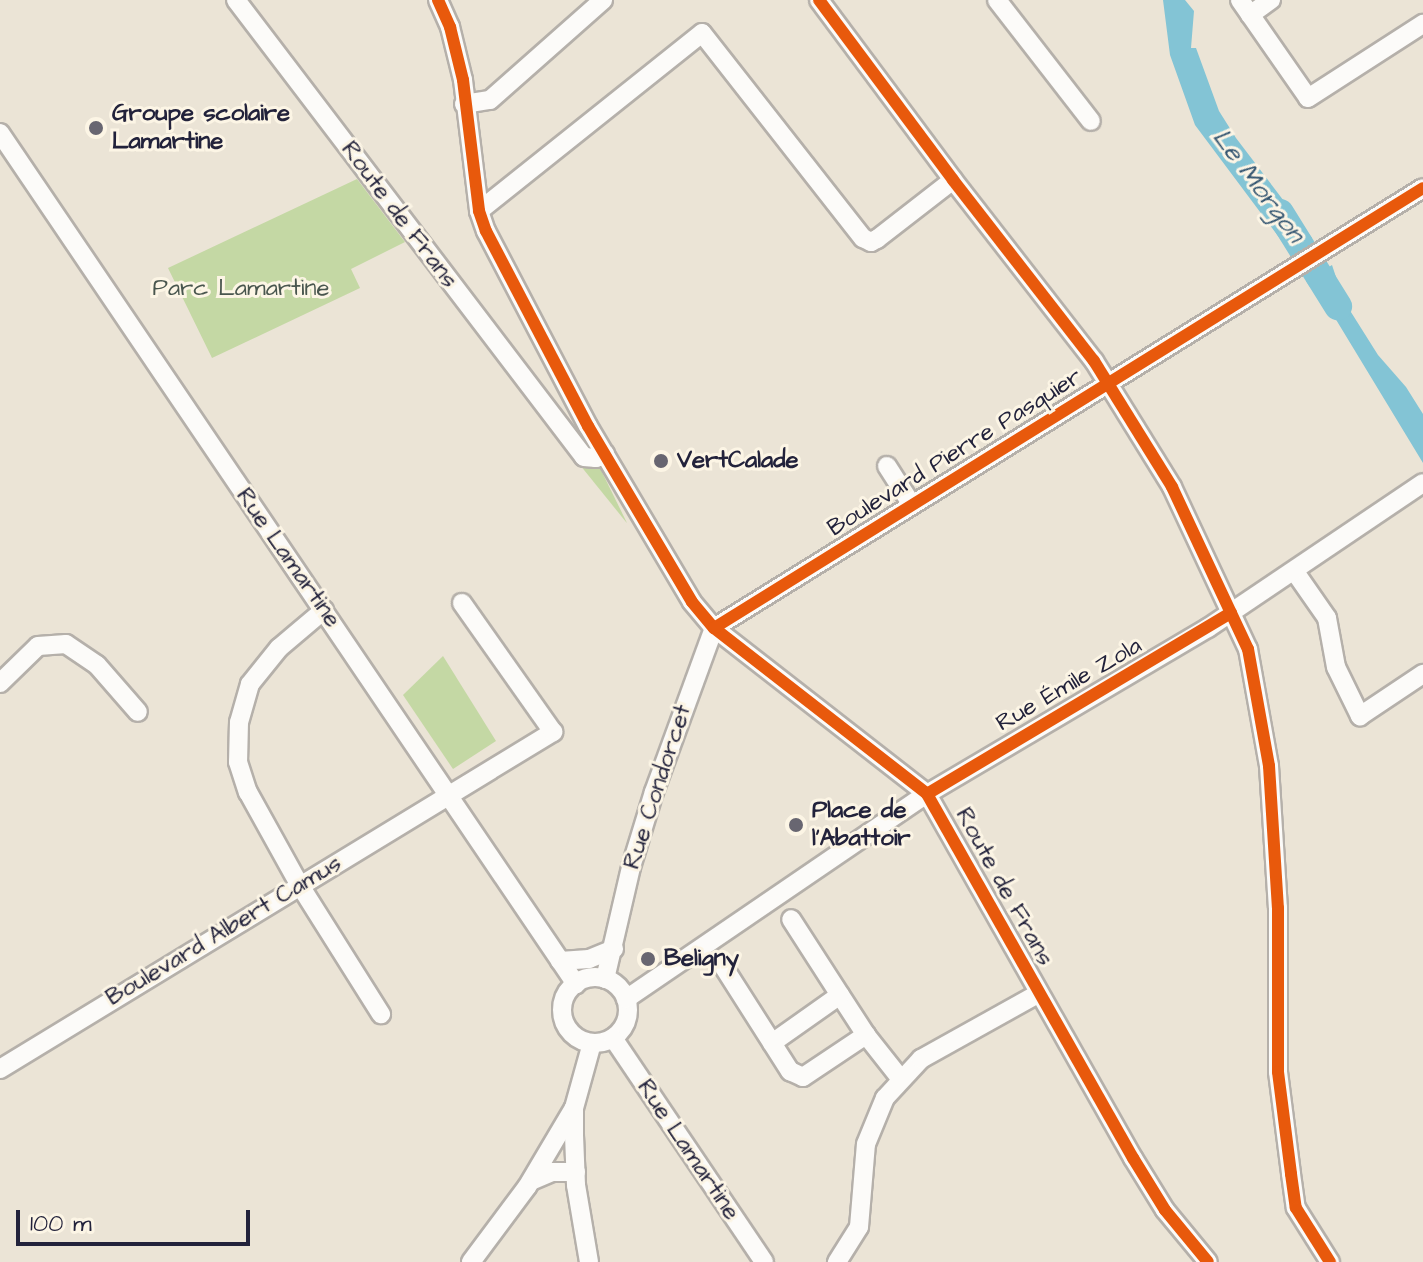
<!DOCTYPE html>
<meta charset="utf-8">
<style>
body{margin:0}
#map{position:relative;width:1423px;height:1262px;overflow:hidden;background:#ebe4d6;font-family:"Architects Daughter",sans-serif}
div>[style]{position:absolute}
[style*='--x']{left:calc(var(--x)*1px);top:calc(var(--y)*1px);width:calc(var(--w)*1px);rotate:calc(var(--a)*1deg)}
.green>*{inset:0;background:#c4d8a4}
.water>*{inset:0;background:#83c4d5}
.river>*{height:28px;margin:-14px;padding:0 14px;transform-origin:14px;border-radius:14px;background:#83c4d5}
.roads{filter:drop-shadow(2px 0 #b5b0aa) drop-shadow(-2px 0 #b5b0aa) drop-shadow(0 2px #b5b0aa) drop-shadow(0 -2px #b5b0aa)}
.minor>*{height:18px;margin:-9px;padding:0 9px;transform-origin:9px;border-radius:9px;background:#fcfbf9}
.minor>.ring{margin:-9px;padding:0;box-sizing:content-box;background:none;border:18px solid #fcfbf9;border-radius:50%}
.cycleway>*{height:12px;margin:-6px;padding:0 6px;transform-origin:6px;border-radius:6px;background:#e8590c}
.dots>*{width:22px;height:22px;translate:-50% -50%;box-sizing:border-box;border:4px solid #fcf5e5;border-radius:50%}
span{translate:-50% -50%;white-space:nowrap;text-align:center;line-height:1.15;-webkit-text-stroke:6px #fcf5e5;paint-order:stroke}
.poi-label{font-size:24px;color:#22223b;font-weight:700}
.left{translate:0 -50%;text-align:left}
.street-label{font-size:24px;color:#22223b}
.park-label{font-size:24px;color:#49564e}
.water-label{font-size:26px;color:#345671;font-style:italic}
.scale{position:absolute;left:16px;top:1210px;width:234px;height:36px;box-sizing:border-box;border:4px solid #22223b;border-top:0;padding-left:10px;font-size:24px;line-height:28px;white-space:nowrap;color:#22223b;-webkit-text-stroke:6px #fcf5e5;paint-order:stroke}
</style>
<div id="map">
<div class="green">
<div style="clip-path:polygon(357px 179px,405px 242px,351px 269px,360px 288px,212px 358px,168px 268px)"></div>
<div style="clip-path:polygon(580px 465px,600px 468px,627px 523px,626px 522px)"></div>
<div style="clip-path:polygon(443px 656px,496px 741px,453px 769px,403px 695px)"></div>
</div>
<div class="water">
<div style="clip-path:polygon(1163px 0,1185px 0,1194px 11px,1191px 48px,1196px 48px,1219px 111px,1236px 138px,1312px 238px,1290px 252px,1195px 125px,1170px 55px)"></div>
<div style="clip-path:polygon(1332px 265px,1344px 301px,1378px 355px,1406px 387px,1423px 414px,1423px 463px,1315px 285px,1310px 287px,1306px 281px)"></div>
</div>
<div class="river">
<div style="--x:1280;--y:213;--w:110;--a:58.1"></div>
</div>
<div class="roads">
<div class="minor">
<div style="--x:236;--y:0;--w:574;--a:52.71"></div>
<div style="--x:584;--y:457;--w:12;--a:5"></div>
<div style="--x:596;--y:458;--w:10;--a:-24"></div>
<div style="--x:438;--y:0;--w:30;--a:66"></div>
<div style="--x:450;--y:27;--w:55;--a:76.2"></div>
<div style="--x:463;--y:80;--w:132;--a:83"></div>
<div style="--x:479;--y:211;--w:21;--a:71"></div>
<div style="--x:486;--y:231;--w:220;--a:62.4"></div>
<div style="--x:588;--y:426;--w:204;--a:59.4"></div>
<div style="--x:692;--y:602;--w:34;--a:50"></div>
<div style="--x:714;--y:628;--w:270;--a:37.9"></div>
<div style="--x:927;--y:794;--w:418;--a:60.5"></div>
<div style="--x:1133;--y:1158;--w:61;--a:58.4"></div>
<div style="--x:1165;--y:1210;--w:67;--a:50.4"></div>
<div style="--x:819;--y:0;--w:224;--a:53.3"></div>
<div style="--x:953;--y:180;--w:229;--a:52.1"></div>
<div style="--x:1094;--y:361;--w:148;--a:58.2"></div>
<div style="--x:1172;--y:487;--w:179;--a:64.9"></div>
<div style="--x:1248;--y:649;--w:119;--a:79.8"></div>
<div style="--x:1269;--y:766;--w:142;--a:86.4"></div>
<div style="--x:1278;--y:908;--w:164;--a:90"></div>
<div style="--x:1278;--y:1072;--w:103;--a:82.7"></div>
<div style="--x:1291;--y:1174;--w:34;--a:82"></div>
<div style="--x:1296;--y:1208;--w:64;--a:57.8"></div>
<div style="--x:997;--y:0;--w:153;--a:52.2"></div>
<div style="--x:1240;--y:0;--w:119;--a:55.2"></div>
<div style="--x:1308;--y:98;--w:137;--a:-32.8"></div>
<div style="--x:1250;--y:15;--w:26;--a:-36"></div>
<div style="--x:464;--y:104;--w:26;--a:-9"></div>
<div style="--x:490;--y:100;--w:151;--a:-41.5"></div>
<div style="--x:0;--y:133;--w:1028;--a:55.91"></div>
<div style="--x:479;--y:211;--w:285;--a:-38.6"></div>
<div style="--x:702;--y:33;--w:261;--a:51.9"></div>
<div style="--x:863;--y:238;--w:9;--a:27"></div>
<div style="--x:871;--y:242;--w:7;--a:-27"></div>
<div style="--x:877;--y:239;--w:96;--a:-37.8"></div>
<div style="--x:887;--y:466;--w:46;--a:57.3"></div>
<div style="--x:1295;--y:572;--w:56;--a:55.2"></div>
<div style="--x:1327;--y:618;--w:50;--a:79.6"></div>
<div style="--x:1336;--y:667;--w:55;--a:63.9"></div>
<div style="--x:1360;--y:716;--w:76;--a:-33.7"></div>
<div style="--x:324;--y:610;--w:59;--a:139.8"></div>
<div style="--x:279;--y:648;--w:46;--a:128.9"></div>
<div style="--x:250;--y:684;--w:40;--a:106"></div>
<div style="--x:239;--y:722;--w:40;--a:91.4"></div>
<div style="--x:238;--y:762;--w:32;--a:72"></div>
<div style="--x:248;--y:792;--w:105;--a:61"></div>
<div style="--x:299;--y:884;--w:154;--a:57.8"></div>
<div style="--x:0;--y:683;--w:53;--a:-44.2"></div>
<div style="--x:38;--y:646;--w:28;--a:-4"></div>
<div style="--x:66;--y:644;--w:37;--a:34"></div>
<div style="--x:97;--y:665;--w:62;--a:48.9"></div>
<div style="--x:560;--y:961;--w:29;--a:-4"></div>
<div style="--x:589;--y:959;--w:27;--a:-22"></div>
<div style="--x:723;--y:966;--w:125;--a:57.5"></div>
<div style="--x:790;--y:1071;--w:14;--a:25"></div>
<div style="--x:803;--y:1077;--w:76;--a:-33.7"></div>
<div style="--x:866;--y:1035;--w:55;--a:51.7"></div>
<div class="ring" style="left:562px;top:977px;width:48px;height:48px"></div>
<div style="--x:605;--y:979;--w:115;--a:-76.9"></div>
<div style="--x:631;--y:867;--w:78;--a:-73"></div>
<div style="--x:654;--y:792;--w:175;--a:-69.9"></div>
<div style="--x:714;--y:628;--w:834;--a:-31.82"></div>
<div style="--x:840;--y:995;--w:48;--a:57"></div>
<div style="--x:626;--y:999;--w:364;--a:-34.3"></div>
<div style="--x:927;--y:794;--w:326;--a:-30.6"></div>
<div style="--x:1208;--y:628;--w:259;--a:-34"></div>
<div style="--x:613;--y:1038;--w:270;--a:56"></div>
<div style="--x:772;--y:1043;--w:83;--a:-35.2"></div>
<div style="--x:840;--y:995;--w:90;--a:-122.8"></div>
<div style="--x:0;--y:1069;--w:648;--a:-31.36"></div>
<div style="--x:553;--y:732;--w:158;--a:-125.2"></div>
<div style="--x:531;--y:1181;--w:23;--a:-23"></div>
<div style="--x:552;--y:1172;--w:24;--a:0"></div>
<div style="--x:471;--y:1262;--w:94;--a:-53.3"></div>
<div style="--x:527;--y:1187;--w:92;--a:-59.3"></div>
<div style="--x:589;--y:1262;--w:78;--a:-99.6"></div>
<div style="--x:576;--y:1185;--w:50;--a:-92.3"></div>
<div style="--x:574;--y:1135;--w:27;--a:-90"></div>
<div style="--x:574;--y:1108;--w:67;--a:-74.5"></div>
<div style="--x:837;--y:1262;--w:41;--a:-57.8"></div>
<div style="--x:859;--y:1227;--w:83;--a:-85.2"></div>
<div style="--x:866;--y:1144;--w:50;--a:-67.6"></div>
<div style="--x:885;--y:1098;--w:53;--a:-47.3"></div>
<div style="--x:921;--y:1059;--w:134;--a:-29.1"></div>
</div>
</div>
<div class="cycleway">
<div style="--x:438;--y:0;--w:30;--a:66"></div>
<div style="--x:450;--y:27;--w:55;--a:76.2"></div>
<div style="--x:463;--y:80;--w:132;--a:83"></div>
<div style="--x:479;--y:211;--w:21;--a:71"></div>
<div style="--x:486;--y:231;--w:220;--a:62.4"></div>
<div style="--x:588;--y:426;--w:204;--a:59.4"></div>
<div style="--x:692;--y:602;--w:34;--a:50"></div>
<div style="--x:714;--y:628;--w:270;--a:37.9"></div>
<div style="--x:927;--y:794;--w:418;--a:60.5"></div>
<div style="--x:1133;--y:1158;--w:61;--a:58.4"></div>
<div style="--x:1165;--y:1210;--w:67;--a:50.4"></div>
<div style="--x:819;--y:0;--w:224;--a:53.3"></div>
<div style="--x:953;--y:180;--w:229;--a:52.1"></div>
<div style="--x:1094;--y:361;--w:148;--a:58.2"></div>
<div style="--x:1172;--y:487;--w:179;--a:64.9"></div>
<div style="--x:1248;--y:649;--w:119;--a:79.8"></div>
<div style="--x:1269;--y:766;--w:142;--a:86.4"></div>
<div style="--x:1278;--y:908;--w:164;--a:90"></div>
<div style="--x:1278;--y:1072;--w:103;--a:82.7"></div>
<div style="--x:1291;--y:1174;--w:34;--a:82"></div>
<div style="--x:1296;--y:1208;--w:64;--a:57.8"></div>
<div style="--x:714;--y:628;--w:834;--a:-31.82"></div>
<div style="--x:927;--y:794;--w:354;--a:-30.8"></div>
</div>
<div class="dots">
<div style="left:96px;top:128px;background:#686671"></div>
<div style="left:661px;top:461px;background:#686671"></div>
<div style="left:796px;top:825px;background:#686671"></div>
<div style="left:648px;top:959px;background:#686671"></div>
</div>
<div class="poi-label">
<span class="left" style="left:112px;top:128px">Groupe scolaire<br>Lamartine</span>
<span class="left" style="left:677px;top:461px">VertCalade</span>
<span class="left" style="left:812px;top:825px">Place de<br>l’Abattoir</span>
<span class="left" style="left:664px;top:959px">Beligny</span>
</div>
<div class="street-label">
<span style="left:399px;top:215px;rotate:53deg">Route de Frans</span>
<span style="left:955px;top:453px;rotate:-32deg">Boulevard Pierre Pasquier</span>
<span style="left:288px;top:558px;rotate:55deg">Rue Lamartine</span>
<span style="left:1069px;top:685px;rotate:-30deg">Rue Émile Zola</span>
<span style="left:658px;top:787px;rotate:-72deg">Rue Condorcet</span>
<span style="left:1004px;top:887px;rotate:61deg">Route de Frans</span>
<span style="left:224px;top:931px;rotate:-31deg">Boulevard Albert Camus</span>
<span style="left:688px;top:1150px;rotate:56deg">Rue Lamartine</span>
</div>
<div class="park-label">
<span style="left:241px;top:289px">Parc Lamartine</span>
</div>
<div class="water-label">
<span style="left:1258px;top:186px;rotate:53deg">Le Morgon</span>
</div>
<div class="scale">100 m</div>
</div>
